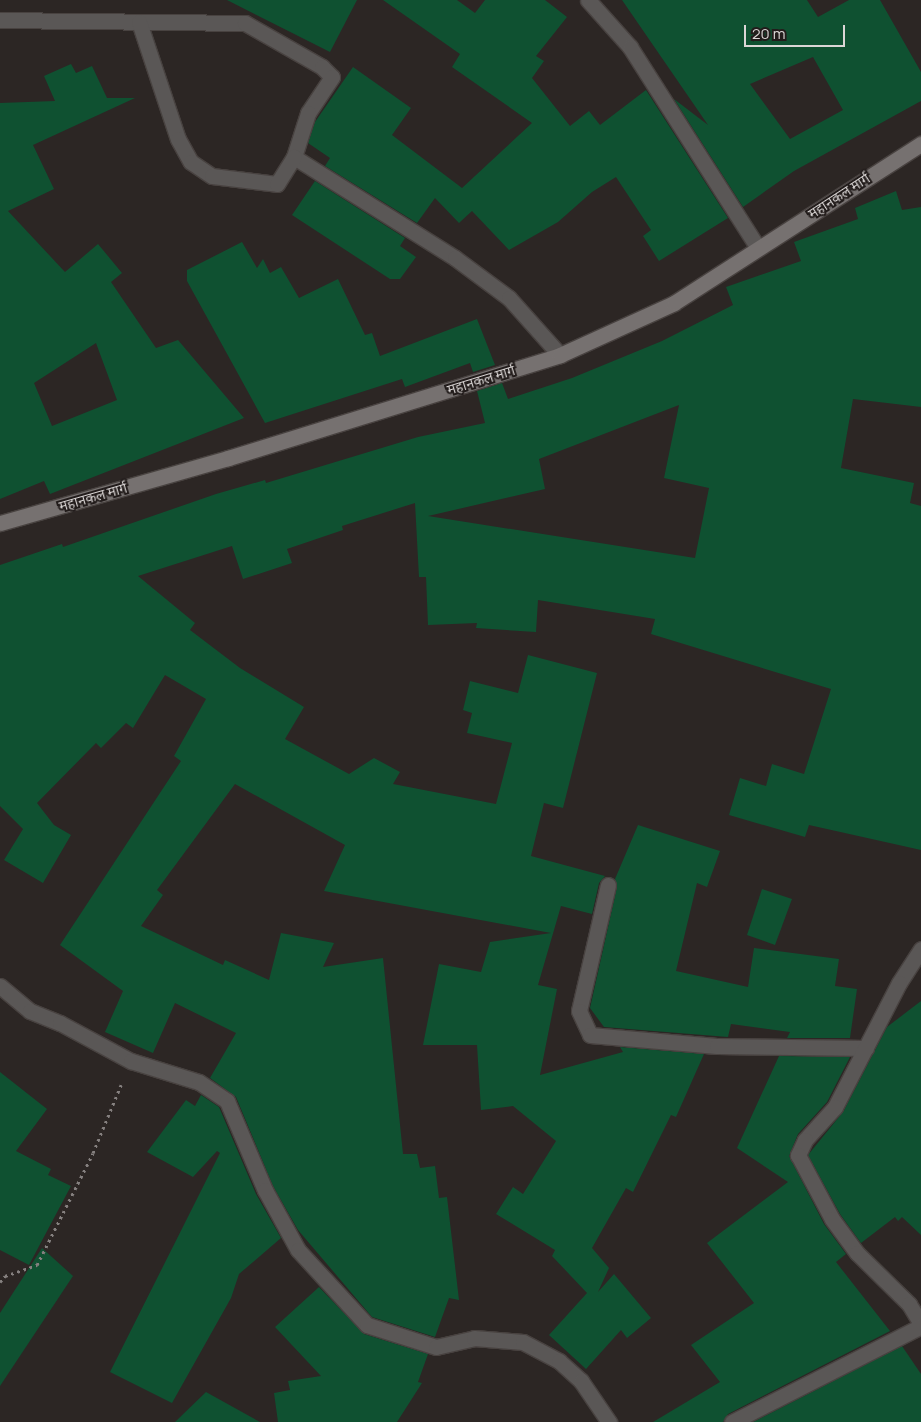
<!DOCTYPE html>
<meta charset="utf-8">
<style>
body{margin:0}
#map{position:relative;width:921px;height:1422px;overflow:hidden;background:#2c2624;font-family:Manrope,"Noto Sans Devanagari",sans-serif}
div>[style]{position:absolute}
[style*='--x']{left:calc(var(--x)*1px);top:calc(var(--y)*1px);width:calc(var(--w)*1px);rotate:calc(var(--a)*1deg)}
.building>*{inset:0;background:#0f5131}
.path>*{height:3px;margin-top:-1.5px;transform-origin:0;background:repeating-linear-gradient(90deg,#85807f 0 2.5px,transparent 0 6.5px)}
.roads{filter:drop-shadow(1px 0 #484240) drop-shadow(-1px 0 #484240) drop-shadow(0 1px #484240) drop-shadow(0 -1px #484240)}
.street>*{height:15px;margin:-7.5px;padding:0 7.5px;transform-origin:7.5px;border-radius:7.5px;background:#5a5756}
.secondary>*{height:15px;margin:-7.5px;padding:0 7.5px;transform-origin:7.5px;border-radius:7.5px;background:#767170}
span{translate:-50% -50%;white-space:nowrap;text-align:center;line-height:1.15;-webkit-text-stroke:4px #221c1b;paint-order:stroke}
.street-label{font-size:14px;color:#dbd7d6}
.scale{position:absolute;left:744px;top:25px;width:101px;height:22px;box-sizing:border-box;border:2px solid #dbd7d6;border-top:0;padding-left:6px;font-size:15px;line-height:18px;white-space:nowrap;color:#dbd7d6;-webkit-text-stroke:4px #221c1b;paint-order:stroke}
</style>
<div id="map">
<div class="building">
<div style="clip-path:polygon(227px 0,357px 0,330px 52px)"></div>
<div style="clip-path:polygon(383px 0,457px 0,475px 13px,485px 0,545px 0,567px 17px,536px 56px,544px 61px,532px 78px,570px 126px,589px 111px,600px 125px,646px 90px,728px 218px,659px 261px,643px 236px,651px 230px,616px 177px,592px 192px,558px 222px,509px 250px,472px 211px,459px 223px,435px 198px,417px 223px,325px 166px,330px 158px,308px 143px,315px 122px,353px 67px,411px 108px,392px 135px,462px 188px,532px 123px,452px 67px,460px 54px)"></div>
<div style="clip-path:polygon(evenodd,622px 0,807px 0,818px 17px,849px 0,880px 0,921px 72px,921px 101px,794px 171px,743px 207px,674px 99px,708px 125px,622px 0,813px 57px,843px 110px,790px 139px,750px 84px,813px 57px)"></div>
<div style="clip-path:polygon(evenodd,71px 64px,76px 73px,92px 66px,107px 98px,135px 98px,33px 145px,54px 189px,8px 211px,65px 272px,98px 244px,122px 273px,111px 282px,156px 348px,178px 340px,244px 418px,50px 494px,44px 481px,0 499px,0 103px,55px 101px,44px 76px,71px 64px,96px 343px,117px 400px,52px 426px,34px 383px,96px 343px)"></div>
<div style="clip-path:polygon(315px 181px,405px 238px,400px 246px,416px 257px,400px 279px,390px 279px,292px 215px)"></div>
<div style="clip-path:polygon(evenodd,896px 191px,902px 210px,921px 207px,921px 407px,853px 399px,841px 468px,914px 483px,910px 503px,921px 506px,921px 850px,809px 825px,805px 837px,729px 815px,740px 778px,766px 786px,772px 764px,804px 774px,831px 689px,651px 634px,655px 619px,538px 600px,536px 632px,476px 628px,477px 623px,428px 625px,426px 577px,419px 577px,415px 503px,342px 526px,343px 530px,287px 549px,292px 563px,243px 579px,232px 546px,138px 576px,195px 623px,190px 630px,240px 668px,304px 707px,285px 739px,349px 774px,374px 758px,400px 772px,393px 784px,496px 804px,512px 743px,467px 733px,472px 713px,463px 710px,470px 681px,518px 693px,528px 655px,597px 673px,563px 808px,544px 803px,531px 856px,605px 876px,599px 883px,592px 914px,561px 906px,538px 985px,557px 989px,540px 1075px,623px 1052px,620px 1047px,704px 1054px,676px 1117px,671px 1115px,633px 1192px,626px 1188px,592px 1248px,609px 1268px,598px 1292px,614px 1274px,651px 1318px,627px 1338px,621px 1330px,586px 1369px,549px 1335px,587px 1293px,552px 1256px,555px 1250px,496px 1214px,513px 1187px,523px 1194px,556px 1141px,513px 1106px,481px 1110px,477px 1045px,423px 1045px,439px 964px,481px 972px,490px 942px,551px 933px,324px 891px,345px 845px,235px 784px,157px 890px,163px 895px,141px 926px,223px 965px,225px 960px,269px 980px,281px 933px,334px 943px,323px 967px,383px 958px,403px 1154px,417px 1154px,420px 1168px,435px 1166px,439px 1198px,447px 1197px,459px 1300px,449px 1298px,435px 1337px,372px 1317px,298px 1230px,273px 1186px,236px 1097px,210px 1078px,236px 1033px,175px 1003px,153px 1053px,105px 1032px,123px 991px,60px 945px,181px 761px,174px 756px,206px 699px,165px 675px,133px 728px,126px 723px,101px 748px,96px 743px,37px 803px,54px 825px,71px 835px,43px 883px,4px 860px,23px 829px,0 806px,0 565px,62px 544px,63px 547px,216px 494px,265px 480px,266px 483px,418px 437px,485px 423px,477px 391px,502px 383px,508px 399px,572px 378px,662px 341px,733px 305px,726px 287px,801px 261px,794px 242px,858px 219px,855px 208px,896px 191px,679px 405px,664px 478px,709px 488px,695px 558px,428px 516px,545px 489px,539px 459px,679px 405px)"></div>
<div style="clip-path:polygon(242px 242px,257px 268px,263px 259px,270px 273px,281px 267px,299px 298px,338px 279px,365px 335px,372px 333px,380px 356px,477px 319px,495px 365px,473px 372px,470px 363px,405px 387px,402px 379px,265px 423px,187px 281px,187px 270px)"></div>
<div style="clip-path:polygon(638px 825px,720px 851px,707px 887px,697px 883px,676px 971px,748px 987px,754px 948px,839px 959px,835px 986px,857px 989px,850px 1038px,787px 1038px,790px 1032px,731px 1024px,728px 1037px,604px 1027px,590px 1008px,617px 887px,615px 879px)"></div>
<div style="clip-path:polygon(762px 889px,792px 899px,775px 945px,747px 935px)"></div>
<div style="clip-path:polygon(921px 1001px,921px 1235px,902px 1217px,898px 1221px,895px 1217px,861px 1243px,840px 1214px,808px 1155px,843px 1112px,887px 1027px)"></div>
<div style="clip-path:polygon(779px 1056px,850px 1057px,827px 1102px,798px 1134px,789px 1156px,824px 1224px,846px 1254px,836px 1262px,890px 1331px,728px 1414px,723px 1422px,653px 1422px,720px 1382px,691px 1345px,754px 1303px,707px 1243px,788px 1182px,737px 1148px)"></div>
<div style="clip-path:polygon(0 1072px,47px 1109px,16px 1151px,51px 1169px,48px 1175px,71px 1186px,29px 1265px,0 1250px)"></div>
<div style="clip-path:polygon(201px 1095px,219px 1107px,256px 1194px,281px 1238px,239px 1274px,231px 1298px,172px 1403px,110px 1372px,220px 1153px,217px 1151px,193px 1177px,147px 1152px,186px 1100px,195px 1106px)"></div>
<div style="clip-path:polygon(42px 1248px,73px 1276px,0 1386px,0 1313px)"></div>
<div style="clip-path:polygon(319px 1287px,364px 1334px,428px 1354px,418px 1382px,422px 1383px,397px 1422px,278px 1422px,274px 1393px,290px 1390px,288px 1381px,321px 1376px,275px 1327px)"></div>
<div style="clip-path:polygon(902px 1346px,921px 1374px,921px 1422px,753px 1422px)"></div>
<div style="clip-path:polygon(206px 1392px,260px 1422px,175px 1422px)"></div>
</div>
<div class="path">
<div style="--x:0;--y:1282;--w:8;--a:-50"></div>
<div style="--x:5;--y:1276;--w:34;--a:-19"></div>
<div style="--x:37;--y:1265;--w:125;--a:-63.4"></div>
<div style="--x:93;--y:1153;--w:74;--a:-67.6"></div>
</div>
<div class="roads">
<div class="street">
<div style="--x:588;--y:0;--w:63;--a:48.2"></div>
<div style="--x:630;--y:47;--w:238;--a:57.5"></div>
<div style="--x:0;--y:20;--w:245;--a:0.7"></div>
<div style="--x:245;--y:23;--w:89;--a:29.7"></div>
<div style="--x:322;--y:67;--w:14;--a:45"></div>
<div style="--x:332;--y:77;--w:43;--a:123.7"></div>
<div style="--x:308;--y:113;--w:46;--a:107.7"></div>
<div style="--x:294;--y:157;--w:190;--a:32.1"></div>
<div style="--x:455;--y:258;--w:67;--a:36.5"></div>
<div style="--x:509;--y:298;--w:76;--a:48.2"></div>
<div style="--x:139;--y:22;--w:123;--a:71.6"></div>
<div style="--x:178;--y:139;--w:26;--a:61"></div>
<div style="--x:191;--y:162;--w:25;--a:34"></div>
<div style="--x:212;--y:176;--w:65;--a:7"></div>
<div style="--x:277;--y:184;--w:32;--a:-58"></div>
<div style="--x:608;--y:885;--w:129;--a:103"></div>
<div style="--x:579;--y:1011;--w:26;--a:65"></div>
<div style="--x:590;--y:1035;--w:127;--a:5"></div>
<div style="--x:717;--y:1046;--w:149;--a:0.8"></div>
<div style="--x:921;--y:949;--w:40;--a:122.9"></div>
<div style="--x:899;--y:983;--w:140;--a:117.3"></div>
<div style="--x:835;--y:1107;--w:45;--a:132.3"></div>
<div style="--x:805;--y:1140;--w:17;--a:115"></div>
<div style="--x:798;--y:1155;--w:72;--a:62"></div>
<div style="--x:832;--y:1219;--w:42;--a:53.7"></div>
<div style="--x:857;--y:1253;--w:73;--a:44.4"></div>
<div style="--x:909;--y:1304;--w:23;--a:59"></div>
<div style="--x:0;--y:986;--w:39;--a:40"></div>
<div style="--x:30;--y:1011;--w:32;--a:22"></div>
<div style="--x:60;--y:1023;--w:81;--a:28.2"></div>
<div style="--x:131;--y:1061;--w:71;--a:17.2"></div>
<div style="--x:199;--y:1082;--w:34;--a:34"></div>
<div style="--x:227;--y:1101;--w:97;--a:66.9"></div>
<div style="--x:265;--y:1190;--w:68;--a:61.2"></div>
<div style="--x:298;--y:1250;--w:102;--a:47.4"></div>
<div style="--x:367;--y:1325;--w:72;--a:17.7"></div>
<div style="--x:436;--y:1347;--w:39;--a:-13"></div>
<div style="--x:474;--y:1338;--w:49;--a:4.7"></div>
<div style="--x:523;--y:1342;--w:41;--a:27.8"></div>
<div style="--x:559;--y:1361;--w:30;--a:42"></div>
<div style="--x:581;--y:1381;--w:50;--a:55.7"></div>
<div style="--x:732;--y:1422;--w:212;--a:-26.9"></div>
</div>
<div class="secondary">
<div style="--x:0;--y:523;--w:237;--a:-15.9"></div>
<div style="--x:228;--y:458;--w:348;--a:-17.2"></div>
<div style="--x:560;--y:355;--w:125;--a:-24.5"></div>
<div style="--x:674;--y:303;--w:294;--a:-32.8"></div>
</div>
</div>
<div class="street-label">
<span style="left:839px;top:196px;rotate:-33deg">महानकल मार्ग</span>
<span style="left:481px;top:380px;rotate:-17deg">महानकल मार्ग</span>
<span style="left:93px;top:497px;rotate:-16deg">महानकल मार्ग</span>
</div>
<div class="scale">20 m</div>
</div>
